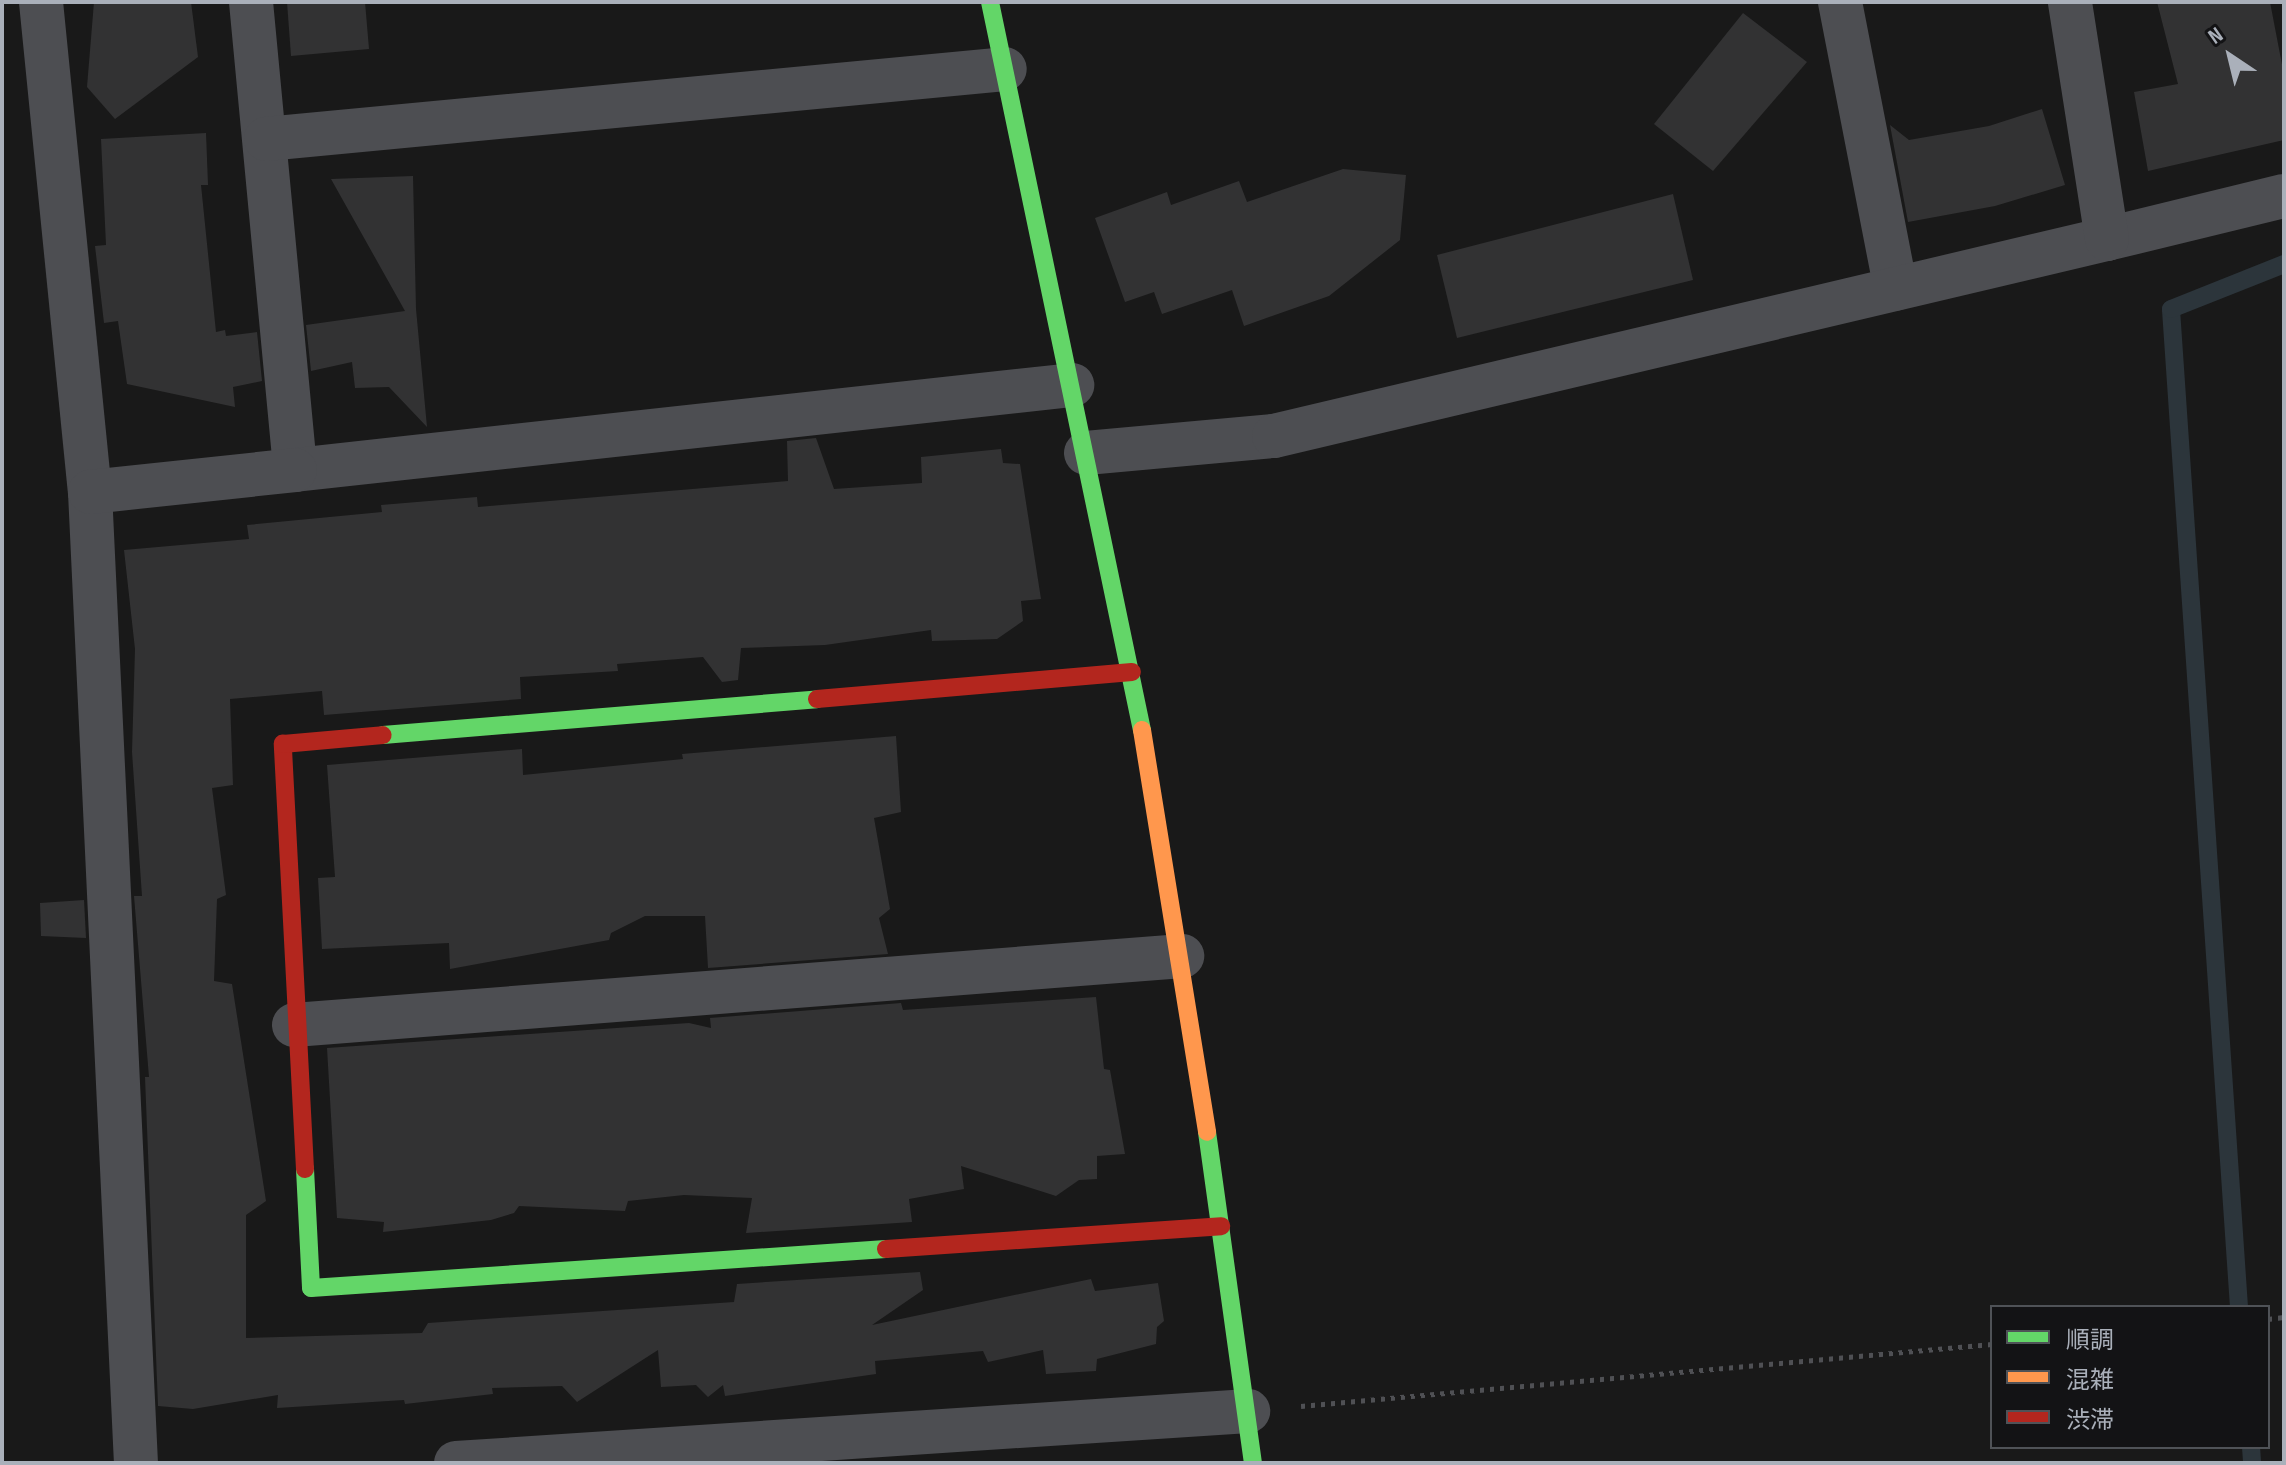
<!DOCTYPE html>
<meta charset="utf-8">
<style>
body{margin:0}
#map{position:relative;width:2286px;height:1465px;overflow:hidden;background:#191919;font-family:"Sofia Sans Condensed","Noto Sans JP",sans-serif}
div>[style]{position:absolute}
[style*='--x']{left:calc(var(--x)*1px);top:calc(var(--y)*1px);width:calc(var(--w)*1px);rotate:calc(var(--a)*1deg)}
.stream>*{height:18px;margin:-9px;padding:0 9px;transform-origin:9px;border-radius:9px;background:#2c353b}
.building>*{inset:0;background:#323233}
.path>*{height:5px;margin-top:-2.5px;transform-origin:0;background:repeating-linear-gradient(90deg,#4f5054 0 4px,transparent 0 10px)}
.street>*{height:44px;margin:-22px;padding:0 22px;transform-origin:22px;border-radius:22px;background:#4d4e52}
.fast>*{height:18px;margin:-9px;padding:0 9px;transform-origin:9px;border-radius:9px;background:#63d668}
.slow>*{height:18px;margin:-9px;padding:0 9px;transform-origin:9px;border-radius:9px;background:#ff974d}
.jam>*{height:18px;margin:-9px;padding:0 9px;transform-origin:9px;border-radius:9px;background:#b3261e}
span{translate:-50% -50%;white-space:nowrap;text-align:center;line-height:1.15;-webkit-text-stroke:7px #131315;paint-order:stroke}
.frame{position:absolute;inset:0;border:4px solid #aab0ba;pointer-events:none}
.legend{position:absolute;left:1990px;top:1305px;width:280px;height:144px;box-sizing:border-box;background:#131315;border:2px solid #4f5257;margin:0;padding:10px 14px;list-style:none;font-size:24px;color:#aab0ba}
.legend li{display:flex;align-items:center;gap:16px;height:40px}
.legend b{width:40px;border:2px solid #4f5257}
.north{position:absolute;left:2190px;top:16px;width:80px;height:80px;-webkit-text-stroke:6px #131315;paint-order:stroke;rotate:325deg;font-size:22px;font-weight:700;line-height:32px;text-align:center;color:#aab0ba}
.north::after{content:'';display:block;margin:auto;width:28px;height:36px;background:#aab0ba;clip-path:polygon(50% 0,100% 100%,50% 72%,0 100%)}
</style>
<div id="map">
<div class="stream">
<div style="--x:2239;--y:1307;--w:1000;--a:-93.9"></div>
<div style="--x:2171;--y:309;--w:122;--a:-21.7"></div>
<div style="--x:2251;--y:1447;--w:16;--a:86"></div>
</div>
<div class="building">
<div style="clip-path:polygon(94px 2px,191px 2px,198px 57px,115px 119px,87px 87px)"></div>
<div style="clip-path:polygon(287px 2px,365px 2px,369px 49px,291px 56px)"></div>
<div style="clip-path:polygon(2157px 2px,2270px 2px,2284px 75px,2284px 140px,2148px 171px,2134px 92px,2178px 84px)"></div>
<div style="clip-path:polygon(1743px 13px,1807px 62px,1713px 171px,1654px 124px)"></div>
<div style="clip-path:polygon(2042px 109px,2065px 185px,1995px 206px,1908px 222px,1890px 125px,1909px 140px,1989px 126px)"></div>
<div style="clip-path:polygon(206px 133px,208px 185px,201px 185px,216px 332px,225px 330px,226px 336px,257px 332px,262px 381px,233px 387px,235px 407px,127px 384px,118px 321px,104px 323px,95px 246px,106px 245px,101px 139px)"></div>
<div style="clip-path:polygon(1343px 169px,1406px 175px,1400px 240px,1329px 296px,1244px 326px,1232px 290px,1162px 314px,1154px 292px,1125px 302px,1095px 218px,1167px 192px,1171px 205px,1239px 181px,1247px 202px)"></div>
<div style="clip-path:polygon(413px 176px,416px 309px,427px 427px,389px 387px,355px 388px,352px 362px,311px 371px,306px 325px,405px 311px,331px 179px)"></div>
<div style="clip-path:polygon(1673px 194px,1693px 280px,1457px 338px,1437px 255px)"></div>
<div style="clip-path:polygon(816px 438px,834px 489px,922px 483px,921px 457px,1001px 449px,1003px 463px,1020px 464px,1041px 599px,1021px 601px,1023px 621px,997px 639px,932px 641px,931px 630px,825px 645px,741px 648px,738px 680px,722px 682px,703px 657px,617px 664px,618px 671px,520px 677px,521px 699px,324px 715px,322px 691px,230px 699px,233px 785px,212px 788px,226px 895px,217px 899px,214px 981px,232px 984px,266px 1201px,246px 1215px,246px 1338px,422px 1333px,428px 1323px,734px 1302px,737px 1284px,920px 1272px,923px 1290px,872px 1325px,1091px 1279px,1095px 1291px,1158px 1283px,1164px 1321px,1157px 1327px,1156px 1344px,1097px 1359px,1096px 1371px,1046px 1374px,1043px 1350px,988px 1362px,983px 1351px,875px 1361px,876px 1374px,725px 1396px,723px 1385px,708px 1397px,696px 1385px,661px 1387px,658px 1350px,577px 1402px,562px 1386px,492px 1388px,493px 1394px,405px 1404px,404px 1400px,277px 1408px,278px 1395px,193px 1409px,158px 1406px,145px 1077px,149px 1077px,134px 896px,142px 896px,132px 752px,135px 649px,124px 550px,249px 539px,247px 525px,382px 512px,381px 505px,477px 497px,478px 507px,788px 481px,787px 441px)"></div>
<div style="clip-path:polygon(896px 736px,901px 812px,874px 818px,890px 909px,879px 918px,888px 954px,708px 968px,705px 916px,645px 916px,611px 933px,609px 940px,450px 969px,449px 943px,322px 949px,318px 878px,335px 877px,327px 765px,522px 749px,523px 775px,683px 759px,682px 754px)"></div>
<div style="clip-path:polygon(84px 900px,86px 938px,41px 936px,40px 903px)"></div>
<div style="clip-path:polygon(1096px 997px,1104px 1069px,1110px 1070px,1125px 1154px,1097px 1156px,1097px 1179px,1079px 1180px,1056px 1196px,961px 1166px,964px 1189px,909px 1199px,912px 1222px,746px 1233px,752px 1198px,684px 1195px,628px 1201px,625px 1211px,519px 1206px,514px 1213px,491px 1220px,383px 1232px,384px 1222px,337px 1218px,327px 1048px,689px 1023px,711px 1028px,710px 1018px,901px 1003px,903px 1010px)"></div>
</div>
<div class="path">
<div style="--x:2268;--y:1319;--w:16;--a:-7"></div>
<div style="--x:1301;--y:1406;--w:694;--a:-5.13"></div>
</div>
<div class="street">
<div style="--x:41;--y:2;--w:492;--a:84.3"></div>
<div style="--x:90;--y:492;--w:972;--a:87.29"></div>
<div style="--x:251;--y:2;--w:470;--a:84.6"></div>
<div style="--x:295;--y:470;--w:782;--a:-6.24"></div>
<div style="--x:1840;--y:2;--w:292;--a:79"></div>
<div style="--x:266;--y:139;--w:742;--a:-5.41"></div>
<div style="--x:2107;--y:239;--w:182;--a:-13.7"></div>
<div style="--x:1086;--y:453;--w:189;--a:-5.2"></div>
<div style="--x:1274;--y:436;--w:856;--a:-13.31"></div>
<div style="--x:2107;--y:239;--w:240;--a:-98.9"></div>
<div style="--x:90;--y:492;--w:206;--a:-6.1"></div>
<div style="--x:294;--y:1025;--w:891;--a:-4.44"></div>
<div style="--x:456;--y:1463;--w:794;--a:-3.76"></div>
</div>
<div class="fast">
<div style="--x:990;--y:2;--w:744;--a:78.21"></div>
<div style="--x:383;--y:735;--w:435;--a:-4.7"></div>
<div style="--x:1207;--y:1132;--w:334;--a:82.1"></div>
<div style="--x:305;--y:1169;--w:119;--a:87.1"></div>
<div style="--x:311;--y:1288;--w:576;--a:-3.88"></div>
</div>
<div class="slow">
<div style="--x:1142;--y:730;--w:407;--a:80.8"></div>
</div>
<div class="jam">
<div style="--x:817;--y:699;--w:316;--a:-4.9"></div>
<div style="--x:305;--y:1169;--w:426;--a:-93"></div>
<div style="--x:283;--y:744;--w:100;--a:-5.1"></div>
<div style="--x:886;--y:1249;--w:336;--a:-3.9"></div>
</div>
<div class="frame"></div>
<ul class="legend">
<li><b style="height:10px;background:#63d668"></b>順調</li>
<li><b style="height:10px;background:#ff974d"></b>混雑</li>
<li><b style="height:10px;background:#b3261e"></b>渋滞</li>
</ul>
<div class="north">N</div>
</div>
